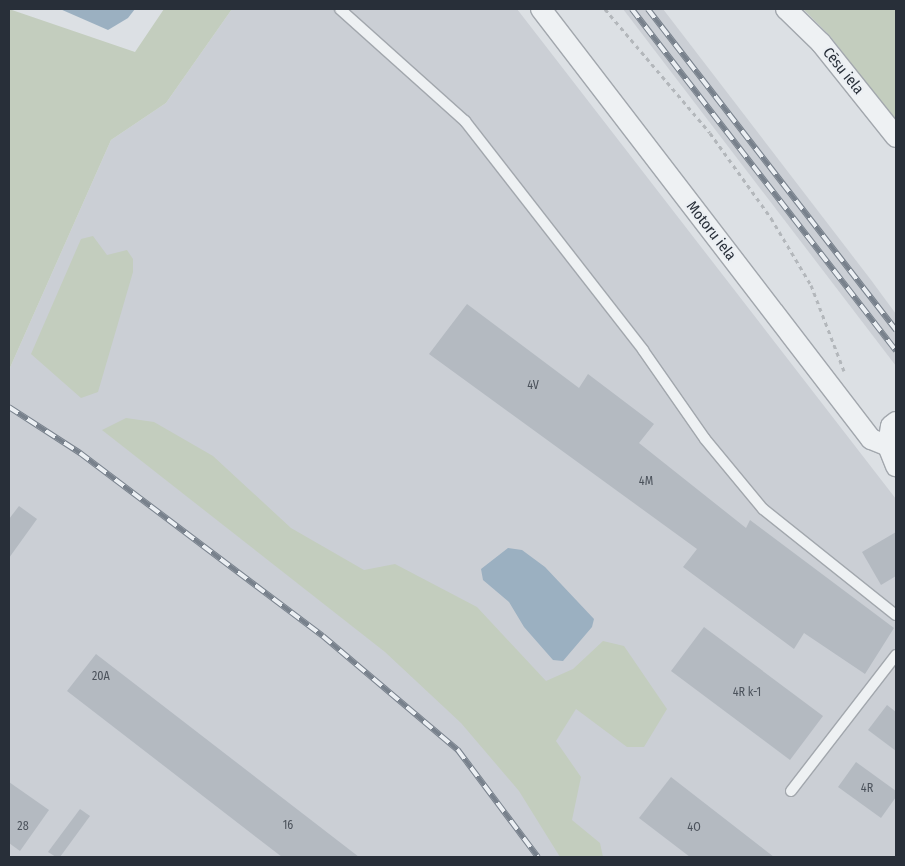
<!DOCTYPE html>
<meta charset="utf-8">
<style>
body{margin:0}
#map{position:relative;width:905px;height:866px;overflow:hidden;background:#dce0e4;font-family:"Fira Sans Condensed",sans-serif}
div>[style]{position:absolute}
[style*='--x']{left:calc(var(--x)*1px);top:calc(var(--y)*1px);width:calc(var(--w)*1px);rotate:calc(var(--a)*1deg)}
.built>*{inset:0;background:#cbcfd5}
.green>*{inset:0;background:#c3cdbe}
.water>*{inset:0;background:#9bb0c1}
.building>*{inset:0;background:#b4bac1}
.path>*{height:3px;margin-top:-1.5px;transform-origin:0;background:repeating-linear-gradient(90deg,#b3b7bb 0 4px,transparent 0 8px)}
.roads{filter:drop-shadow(1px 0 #a2a7ad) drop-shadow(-1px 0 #a2a7ad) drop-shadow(0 1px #a2a7ad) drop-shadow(0 -1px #a2a7ad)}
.service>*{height:10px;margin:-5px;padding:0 5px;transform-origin:5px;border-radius:5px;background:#eef1f3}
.minor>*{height:20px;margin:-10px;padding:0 10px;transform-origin:10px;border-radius:10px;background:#eef1f3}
.rail>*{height:5.5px;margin-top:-2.75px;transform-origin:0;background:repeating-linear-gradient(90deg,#ebeff3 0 11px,#78818c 0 22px);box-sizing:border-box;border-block:1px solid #78818c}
span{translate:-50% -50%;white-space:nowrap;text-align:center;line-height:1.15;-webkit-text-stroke:4.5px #ebeff3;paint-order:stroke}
.number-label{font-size:12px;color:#4b525b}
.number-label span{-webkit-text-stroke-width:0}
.street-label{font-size:15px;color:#282f39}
.frame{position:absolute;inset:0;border:10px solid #282f39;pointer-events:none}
</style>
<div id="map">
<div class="built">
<div style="clip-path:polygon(232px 9px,517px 9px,896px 499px,896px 857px,9px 857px,9px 370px,111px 140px,166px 103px)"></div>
<div style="clip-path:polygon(623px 9px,663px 9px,871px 280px,896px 314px,896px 366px)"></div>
</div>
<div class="green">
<div style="clip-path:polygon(9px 9px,135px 52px,164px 9px,232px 9px,166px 103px,111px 140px,9px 370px)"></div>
<div style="clip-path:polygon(803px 9px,896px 9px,896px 122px,830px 36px)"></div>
<div style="clip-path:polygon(93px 236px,107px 255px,127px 250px,133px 259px,133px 272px,98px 392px,81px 398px,31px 354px,81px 239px)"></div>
<div style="clip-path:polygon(126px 418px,154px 422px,213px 456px,291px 528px,364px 570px,395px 564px,477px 607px,546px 681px,573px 669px,603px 641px,624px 646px,667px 709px,644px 747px,627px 747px,576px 709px,556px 741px,581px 777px,572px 820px,600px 843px,603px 857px,560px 857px,519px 791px,461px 723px,385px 652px,102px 430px)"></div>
</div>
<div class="water">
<div style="clip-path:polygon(60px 9px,135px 9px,128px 18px,108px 30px)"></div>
<div style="clip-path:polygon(508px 548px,522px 550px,545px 567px,594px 619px,592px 627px,563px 661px,553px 660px,524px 627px,509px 602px,483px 580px,481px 569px)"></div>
</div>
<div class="building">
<div style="clip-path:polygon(467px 304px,579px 388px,588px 374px,654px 424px,639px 443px,746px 528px,750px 520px,894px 628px,865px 674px,804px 633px,794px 649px,683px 567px,697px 549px,429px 354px)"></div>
<div style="clip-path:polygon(19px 506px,37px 519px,9px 558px,9px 519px)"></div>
<div style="clip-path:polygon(896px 532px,896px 576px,881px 585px,862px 552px)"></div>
<div style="clip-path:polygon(704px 627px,823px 716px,790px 760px,671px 671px)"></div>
<div style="clip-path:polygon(96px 654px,359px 857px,282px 857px,67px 691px)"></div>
<div style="clip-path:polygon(887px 705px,896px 712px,896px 751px,868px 730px)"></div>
<div style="clip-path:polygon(856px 762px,896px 791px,896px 797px,881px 818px,838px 787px)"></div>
<div style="clip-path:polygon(671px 777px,774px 857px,690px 857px,639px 818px)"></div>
<div style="clip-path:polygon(9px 782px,49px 810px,20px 851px,9px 843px)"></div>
<div style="clip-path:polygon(80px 809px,90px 816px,60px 857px,56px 857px,48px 852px)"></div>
</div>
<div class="path">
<div style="--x:605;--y:9;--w:162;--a:49.7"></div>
<div style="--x:710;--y:133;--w:105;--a:54.3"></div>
<div style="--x:771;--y:218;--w:78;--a:59.2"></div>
<div style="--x:811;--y:285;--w:92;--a:69"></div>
</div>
<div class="roads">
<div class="service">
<div style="--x:340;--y:9;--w:168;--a:41.9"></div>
<div style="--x:465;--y:121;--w:290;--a:52.1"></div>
<div style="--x:643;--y:350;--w:108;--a:55.1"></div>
<div style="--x:705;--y:439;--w:91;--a:50.4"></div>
<div style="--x:763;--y:509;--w:170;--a:38.6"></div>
<div style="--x:791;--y:791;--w:172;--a:-52.3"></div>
</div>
<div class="minor">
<div style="--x:541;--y:9;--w:542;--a:52.5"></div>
<div style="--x:871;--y:439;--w:18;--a:22"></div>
<div style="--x:786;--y:9;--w:49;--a:44.2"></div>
<div style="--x:821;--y:43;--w:120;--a:51.4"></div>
<div style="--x:896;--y:422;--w:6;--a:141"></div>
<div style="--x:891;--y:426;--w:20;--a:99"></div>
<div style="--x:888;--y:446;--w:22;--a:68"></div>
</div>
</div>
<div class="rail">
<div style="--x:632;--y:9;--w:432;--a:52.3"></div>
<div style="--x:648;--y:9;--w:406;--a:52.3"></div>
<div style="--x:9;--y:407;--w:85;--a:32.9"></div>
<div style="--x:80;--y:453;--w:304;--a:37"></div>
<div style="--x:323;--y:636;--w:177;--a:40.2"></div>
<div style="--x:458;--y:750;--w:134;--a:53.2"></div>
</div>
<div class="number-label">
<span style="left:533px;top:386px">4V</span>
<span style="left:646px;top:482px">4M</span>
<span style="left:101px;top:677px">20A</span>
<span style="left:747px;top:693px">4R k-1</span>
<span style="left:867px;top:789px">4R</span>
<span style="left:288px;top:826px">16</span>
<span style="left:23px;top:827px">28</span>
<span style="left:694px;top:828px">4O</span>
</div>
<div class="street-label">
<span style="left:843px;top:71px;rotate:51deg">Cēsu iela</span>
<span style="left:711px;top:231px;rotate:52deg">Motoru iela</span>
</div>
<div class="frame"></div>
</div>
